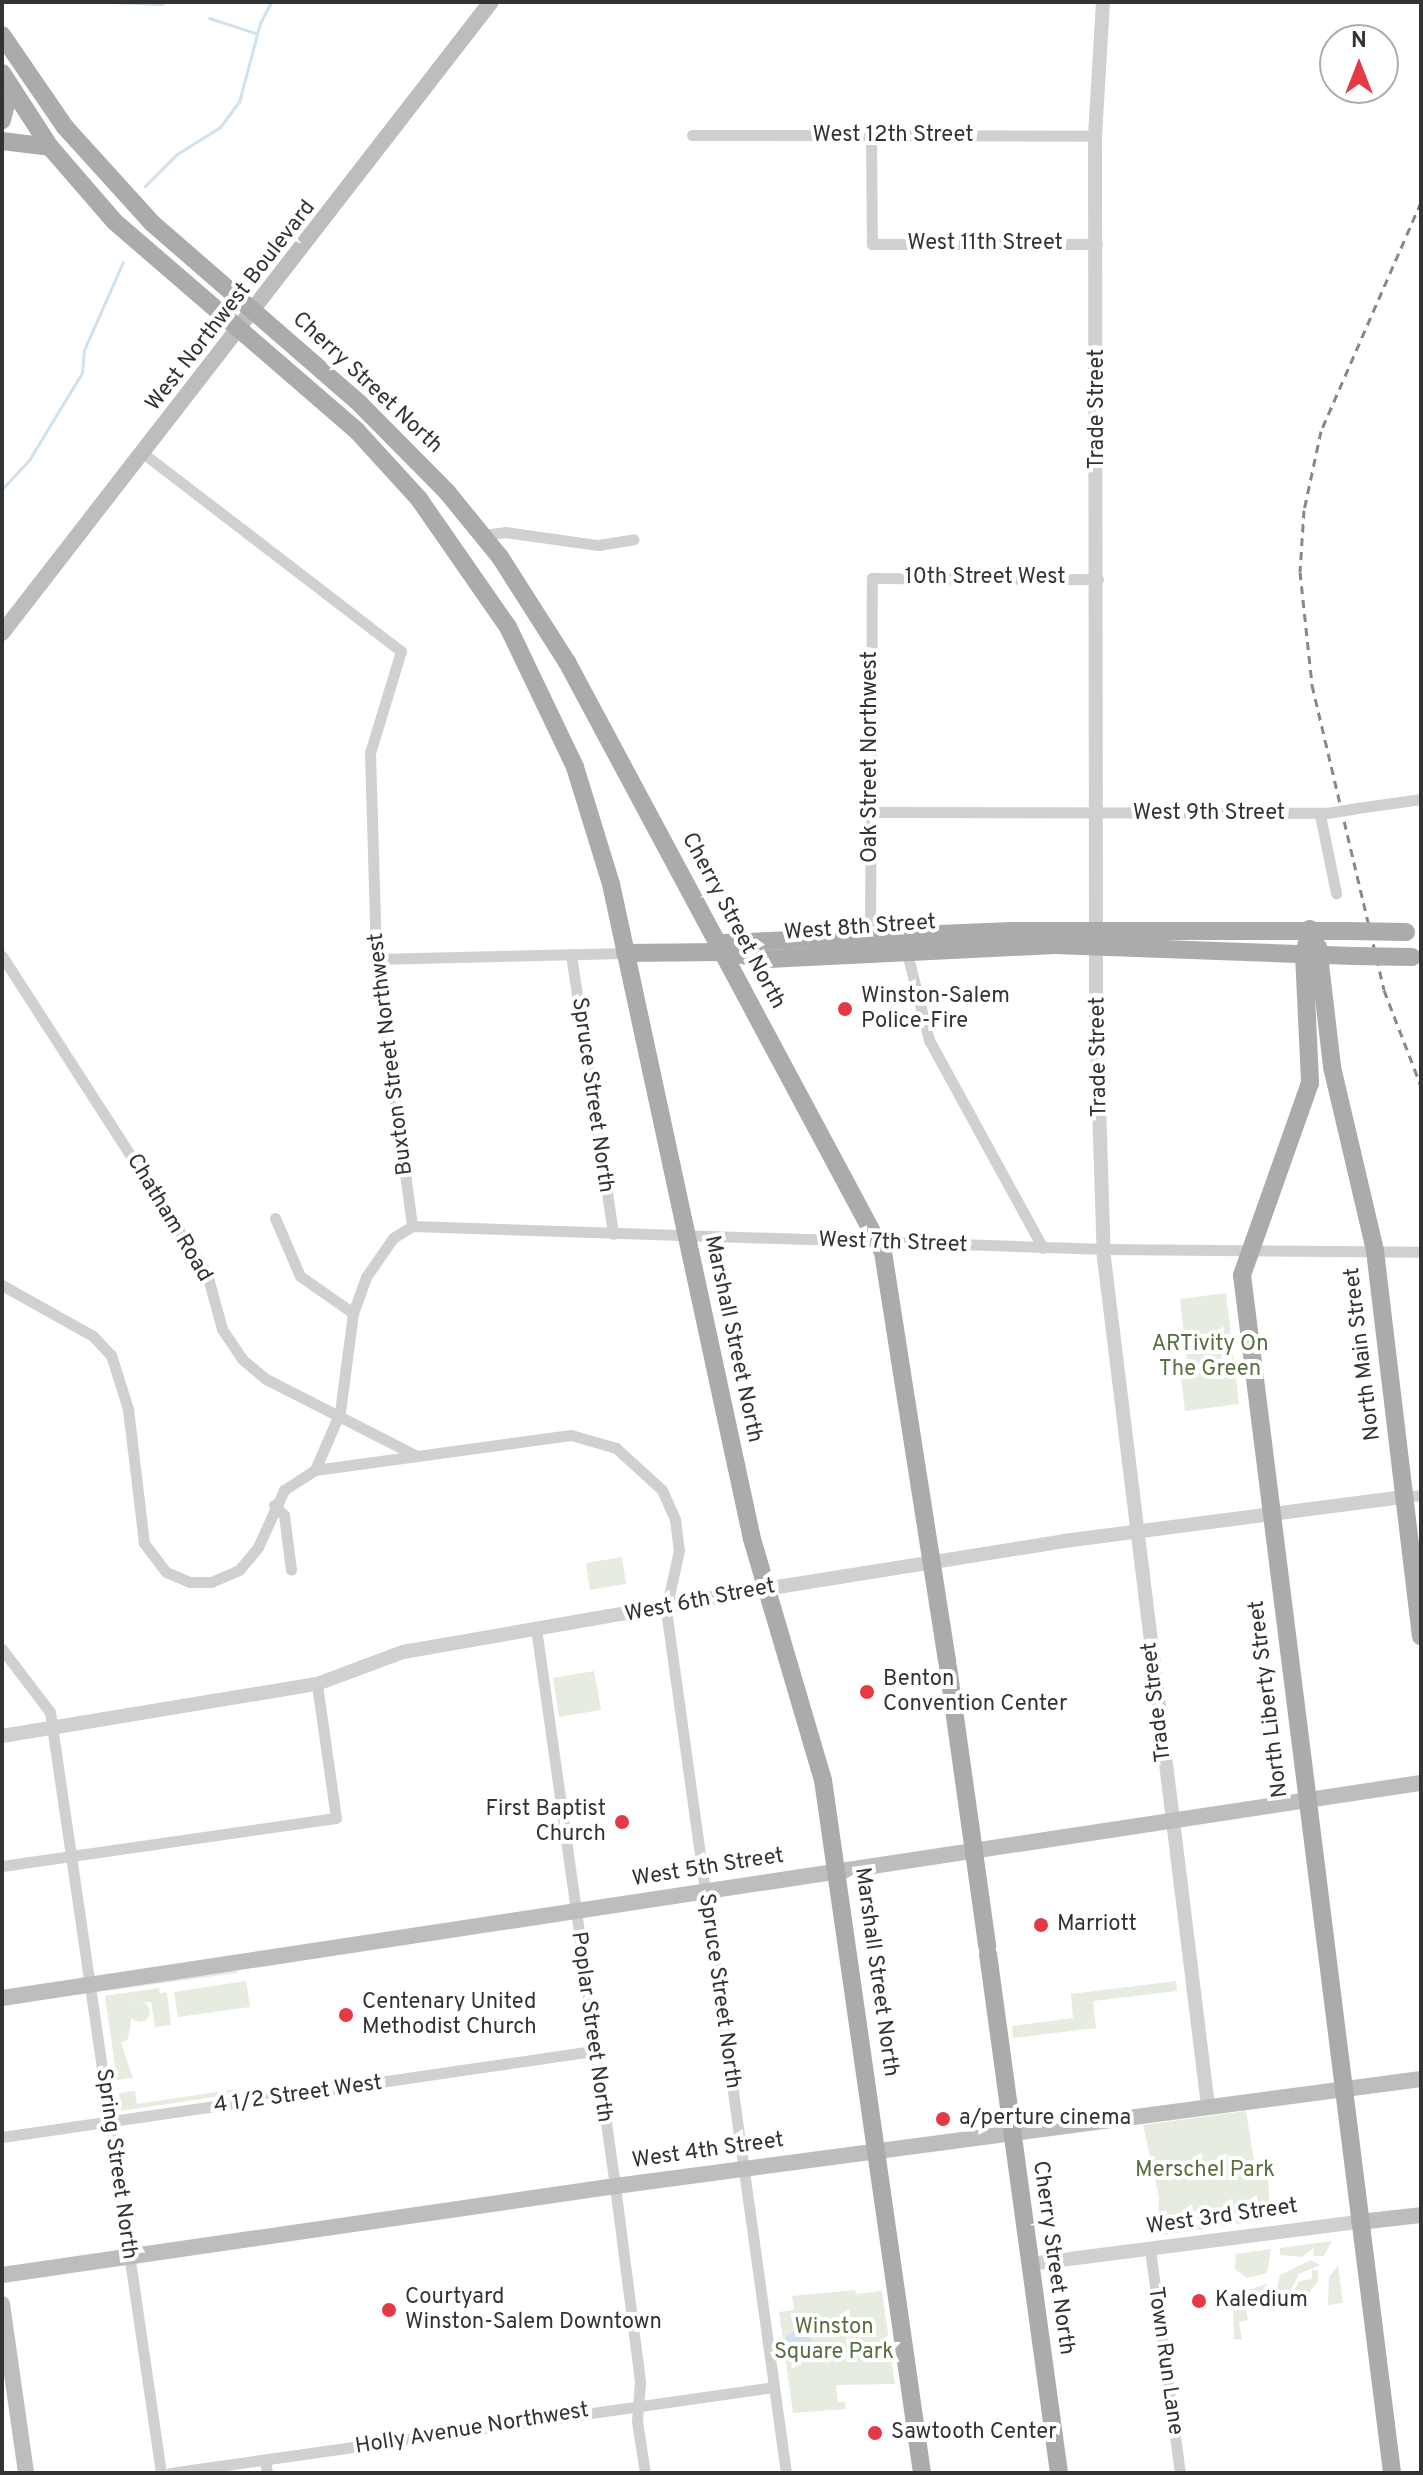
<!DOCTYPE html>
<style>
body{margin:0}
#map{position:relative;width:1423px;height:2475px;overflow:hidden;background:#fff;font-family:Overpass,sans-serif}
div>[style]{position:absolute}
[style*='--x']{left:calc(var(--x)*1px);top:calc(var(--y)*1px);width:calc(var(--w)*1px);rotate:calc(var(--a)*1deg)}
.green>*{inset:0;background:#e6ecdf}
.round{border-radius:50%}
.water>*{inset:0;background:#cfe2ee}
.stream>*{height:3px;margin:-1.5px;padding:0 1.5px;transform-origin:1.5px;border-radius:1.5px;background:#cfe2ee}
.minor>*{height:11px;margin:-5.5px;padding:0 5.5px;transform-origin:5.5px;border-radius:5.5px;background:#d0d0d0}
.tertiary>*{height:14px;margin:-7px;padding:0 7px;transform-origin:7px;border-radius:7px;background:#d0d0d0}
.secondary>*{height:16px;margin:-8px;padding:0 8px;transform-origin:8px;border-radius:8px;background:#bdbdbd}
.primary>*{height:18px;margin:-9px;padding:0 9px;transform-origin:9px;border-radius:9px;background:#ababab}
.rail>*{height:3px;margin-top:-1.5px;transform-origin:0;background:repeating-linear-gradient(90deg,#888 0 8px,transparent 0 14px)}
.minor-bridge>*{height:11px;margin:-5.5px;padding:0 5.5px;transform-origin:5.5px;border-radius:5.5px;background:#d0d0d0}
.primary-bridge>*{height:18px;margin:-9px;padding:0 9px;transform-origin:9px;border-radius:9px;background:#ababab}
.dots>*{width:22px;height:22px;translate:-50% -50%;box-sizing:border-box;border:4px solid #fff;border-radius:50%}
span{translate:-50% -50%;white-space:nowrap;text-align:center;line-height:1.15;-webkit-text-stroke:8px #fff;paint-order:stroke}
.street-label{font-size:22px;color:#333}
.poi-label{font-size:22px;color:#333}
.left{translate:0 -50%;text-align:left}
.right{translate:-100% -50%;text-align:right}
.park-label{font-size:22px;color:#56703f}
.frame{position:absolute;inset:0;border:4px solid #333;pointer-events:none}
.north{position:absolute;left:1319px;top:24px;width:80px;height:80px;box-sizing:border-box;background:#fff;border:2px solid #adadad;border-radius:50%;rotate:0deg;font-size:22px;font-weight:700;line-height:32px;text-align:center;color:#333}
.north::after{content:'';display:block;margin:auto;width:28px;height:36px;background:#e63946;clip-path:polygon(50% 0,100% 100%,50% 72%,0 100%)}
</style>
<div id="map">
<div class="green">
<div style="clip-path:polygon(1226px 1293px,1239px 1404px,1185px 1411px,1180px 1369px,1188px 1368px,1180px 1299px)"></div>
<div style="clip-path:polygon(622px 1557px,626px 1584px,590px 1590px,586px 1563px)"></div>
<div style="clip-path:polygon(594px 1671px,601px 1710px,559px 1717px,553px 1678px)"></div>
<div style="clip-path:polygon(237px 1970px,237px 1973px,105px 1991px,107px 1990px)"></div>
<div style="clip-path:polygon(246px 1981px,250px 2007px,178px 2017px,174px 1992px)"></div>
<div style="clip-path:polygon(1176px 1981px,1177px 1991px,1093px 2001px,1096px 2028px,1013px 2038px,1012px 2026px,1073px 2018px,1071px 1994px)"></div>
<div style="clip-path:polygon(159px 1988px,160px 1993px,167px 1992px,171px 2025px,155px 2027px,151px 2002px,134px 2003px,128px 2039px,121px 2043px,133px 2078px,117px 2080px,105px 1996px)"></div>
<div class="round" style="left:130px;top:2002px;width:20px;height:20px"></div>
<div style="clip-path:polygon(236px 2089px,234px 2094px,121px 2111px,119px 2093px,135px 2091px,137px 2104px)"></div>
<div style="clip-path:polygon(1246px 2111px,1255px 2166px,1268px 2175px,1270px 2219px,1157px 2236px,1159px 2197px,1143px 2125px)"></div>
<div style="clip-path:polygon(1332px 2241px,1324px 2256px,1313px 2256px,1314px 2248px,1302px 2257px,1280px 2255px,1280px 2248px)"></div>
<div style="clip-path:polygon(1271px 2249px,1267px 2273px,1247px 2278px,1235px 2269px,1236px 2254px)"></div>
<div style="clip-path:polygon(1311px 2260px,1320px 2265px,1299px 2274px,1289px 2294px,1276px 2292px,1280px 2275px)"></div>
<div style="clip-path:polygon(1338px 2265px,1343px 2303px,1328px 2305px,1329px 2277px)"></div>
<div style="clip-path:polygon(1312px 2270px,1318px 2270px,1318px 2281px,1302px 2302px,1246px 2307px,1248px 2320px,1239px 2322px,1242px 2340px,1234px 2339px,1233px 2311px,1242px 2292px,1266px 2284px,1278px 2298px,1290px 2299px,1299px 2281px,1312px 2279px)"></div>
<div style="clip-path:polygon(855px 2290px,856px 2294px,882px 2291px,895px 2384px,836px 2385px,838px 2402px,845px 2402px,846px 2409px,793px 2413px,779px 2312px,794px 2310px,792px 2296px)"></div>
</div>
<div class="water">
<div class="round" style="left:784px;top:2331px;width:28px;height:28px"></div>
</div>
<div class="stream">
<div style="--x:109;--y:2;--w:54;--a:2.1"></div>
<div style="--x:209;--y:18;--w:48;--a:18.1"></div>
<div style="--x:145;--y:186;--w:45;--a:-45"></div>
<div style="--x:177;--y:154;--w:51;--a:-32.1"></div>
<div style="--x:220;--y:127;--w:31;--a:-53"></div>
<div style="--x:239;--y:102;--w:82;--a:-75.1"></div>
<div style="--x:260;--y:23;--w:24;--a:-62"></div>
<div style="--x:2;--y:489;--w:40;--a:-47"></div>
<div style="--x:29;--y:460;--w:102;--a:-58.7"></div>
<div style="--x:82;--y:373;--w:23;--a:-85"></div>
<div style="--x:84;--y:350;--w:96;--a:-66.1"></div>
</div>
<div class="minor">
<div style="--x:692;--y:135;--w:403;--a:0.1"></div>
<div style="--x:871;--y:136;--w:108;--a:89.5"></div>
<div style="--x:872;--y:244;--w:225;--a:0"></div>
<div style="--x:144;--y:454;--w:324;--a:37.5"></div>
<div style="--x:401;--y:651;--w:107;--a:106.9"></div>
<div style="--x:370;--y:753;--w:206;--a:88.3"></div>
<div style="--x:376;--y:959;--w:269;--a:82.3"></div>
<div style="--x:482;--y:535;--w:23;--a:-7"></div>
<div style="--x:505;--y:532;--w:94;--a:8"></div>
<div style="--x:598;--y:545;--w:36;--a:-9"></div>
<div style="--x:1357;--y:808;--w:65;--a:-8"></div>
<div style="--x:871;--y:812;--w:456;--a:0.1"></div>
<div style="--x:1320;--y:815;--w:80;--a:78.4"></div>
<div style="--x:870;--y:937;--w:359;--a:-89.7"></div>
<div style="--x:872;--y:578;--w:226;--a:0.3"></div>
<div style="--x:906;--y:949;--w:94;--a:75.8"></div>
<div style="--x:929;--y:1040;--w:237;--a:61.3"></div>
<div style="--x:571;--y:955;--w:282;--a:81.4"></div>
<div style="--x:2;--y:956;--w:378;--a:57.2"></div>
<div style="--x:207;--y:1274;--w:57;--a:74.7"></div>
<div style="--x:222;--y:1329;--w:36;--a:56"></div>
<div style="--x:242;--y:1359;--w:31;--a:40"></div>
<div style="--x:266;--y:1379;--w:167;--a:27"></div>
<div style="--x:376;--y:959;--w:249;--a:-1.4"></div>
<div style="--x:275;--y:1218;--w:63;--a:66.7"></div>
<div style="--x:300;--y:1276;--w:65;--a:34.9"></div>
<div style="--x:412;--y:1226;--w:693;--a:1.9"></div>
<div style="--x:1105;--y:1249;--w:316;--a:0.5"></div>
<div style="--x:2;--y:1285;--w:104;--a:29.3"></div>
<div style="--x:93;--y:1336;--w:26;--a:47"></div>
<div style="--x:111;--y:1355;--w:57;--a:72.5"></div>
<div style="--x:128;--y:1409;--w:135;--a:83.2"></div>
<div style="--x:144;--y:1543;--w:36;--a:53"></div>
<div style="--x:166;--y:1572;--w:26;--a:23"></div>
<div style="--x:190;--y:1582;--w:21;--a:0"></div>
<div style="--x:211;--y:1582;--w:30;--a:-23"></div>
<div style="--x:239;--y:1570;--w:30;--a:-50"></div>
<div style="--x:258;--y:1547;--w:63;--a:-65.5"></div>
<div style="--x:284;--y:1490;--w:37;--a:-33"></div>
<div style="--x:315;--y:1470;--w:258;--a:-7.8"></div>
<div style="--x:571;--y:1435;--w:47;--a:16.1"></div>
<div style="--x:616;--y:1448;--w:62;--a:42.4"></div>
<div style="--x:662;--y:1490;--w:32;--a:66"></div>
<div style="--x:675;--y:1519;--w:31;--a:83"></div>
<div style="--x:679;--y:1550;--w:61;--a:102.2"></div>
<div style="--x:666;--y:1610;--w:871;--a:82.08"></div>
<div style="--x:315;--y:1470;--w:63;--a:-66.7"></div>
<div style="--x:340;--y:1412;--w:100;--a:-82.5"></div>
<div style="--x:353;--y:1313;--w:38;--a:-70"></div>
<div style="--x:366;--y:1277;--w:47;--a:-55.3"></div>
<div style="--x:393;--y:1238;--w:22;--a:-32"></div>
<div style="--x:1404;--y:1497;--w:17;--a:-7"></div>
<div style="--x:274;--y:1505;--w:14;--a:45"></div>
<div style="--x:284;--y:1515;--w:55;--a:82.7"></div>
<div style="--x:536;--y:1628;--w:564;--a:81.94"></div>
<div style="--x:615;--y:2186;--w:197;--a:82.7"></div>
<div style="--x:640;--y:2381;--w:40;--a:94.3"></div>
<div style="--x:637;--y:2421;--w:53;--a:81.3"></div>
<div style="--x:2;--y:1649;--w:79;--a:52.7"></div>
<div style="--x:50;--y:1712;--w:769;--a:81.7"></div>
<div style="--x:2;--y:1866;--w:337;--a:-8.2"></div>
<div style="--x:336;--y:1818;--w:135;--a:-98.1"></div>
<div style="--x:2;--y:2137;--w:597;--a:-8.28"></div>
<div style="--x:1150;--y:2249;--w:226;--a:82.4"></div>
<div style="--x:265;--y:2460;--w:13;--a:81"></div>
<div style="--x:170;--y:2473;--w:610;--a:-8.1"></div>
</div>
<div class="tertiary">
<div style="--x:1103;--y:2;--w:134;--a:93.4"></div>
<div style="--x:1095;--y:136;--w:873;--a:89.93"></div>
<div style="--x:1096;--y:1009;--w:249;--a:88.2"></div>
<div style="--x:1104;--y:1258;--w:854;--a:83.01"></div>
<div style="--x:2;--y:1736;--w:319;--a:-9.4"></div>
<div style="--x:317;--y:1684;--w:92;--a:-20.4"></div>
<div style="--x:403;--y:1652;--w:367;--a:-9.9"></div>
<div style="--x:765;--y:1589;--w:303;--a:-9.1"></div>
<div style="--x:1064;--y:1541;--w:343;--a:-7.4"></div>
<div style="--x:1030;--y:2264;--w:332;--a:-7.3"></div>
</div>
<div class="secondary">
<div style="--x:2;--y:633;--w:798;--a:-52.23"></div>
<div style="--x:2;--y:1998;--w:1435;--a:-8.62"></div>
<div style="--x:1359;--y:2222;--w:62;--a:-6.4"></div>
<div style="--x:2;--y:2275;--w:627;--a:-8.25"></div>
<div style="--x:623;--y:2185;--w:805;--a:-7.57"></div>
<div style="--x:2;--y:2304;--w:171;--a:81.9"></div>
</div>
<div class="primary">
<div style="--x:2;--y:35;--w:112;--a:55.6"></div>
<div style="--x:65;--y:127;--w:130;--a:47.8"></div>
<div style="--x:152;--y:223;--w:276;--a:41"></div>
<div style="--x:360;--y:404;--w:124;--a:45.3"></div>
<div style="--x:447;--y:492;--w:84;--a:50.8"></div>
<div style="--x:500;--y:557;--w:125;--a:57.5"></div>
<div style="--x:567;--y:662;--w:669;--a:61.83"></div>
<div style="--x:883;--y:1252;--w:415;--a:81.1"></div>
<div style="--x:2;--y:73;--w:88;--a:57"></div>
<div style="--x:50;--y:147;--w:99;--a:49.1"></div>
<div style="--x:115;--y:222;--w:320;--a:40.8"></div>
<div style="--x:357;--y:431;--w:92;--a:47.6"></div>
<div style="--x:419;--y:499;--w:156;--a:55.2"></div>
<div style="--x:508;--y:627;--w:155;--a:64.4"></div>
<div style="--x:575;--y:767;--w:122;--a:72.9"></div>
<div style="--x:611;--y:884;--w:670;--a:77.85"></div>
<div style="--x:752;--y:1539;--w:251;--a:73.6"></div>
<div style="--x:823;--y:1780;--w:700;--a:81.87"></div>
<div style="--x:2;--y:89;--w:12;--a:66"></div>
<div style="--x:7;--y:100;--w:21;--a:104"></div>
<div style="--x:2;--y:141;--w:48;--a:7.1"></div>
<div style="--x:1310;--y:929;--w:26;--a:103"></div>
<div style="--x:1304;--y:954;--w:129;--a:87.3"></div>
<div style="--x:1310;--y:1083;--w:204;--a:109.5"></div>
<div style="--x:1242;--y:1275;--w:1207;--a:82.86"></div>
<div style="--x:723;--y:943;--w:289;--a:-2.4"></div>
<div style="--x:1012;--y:931;--w:336;--a:0"></div>
<div style="--x:1318;--y:947;--w:121;--a:83.3"></div>
<div style="--x:1332;--y:1067;--w:189;--a:76.8"></div>
<div style="--x:1375;--y:1251;--w:388;--a:83.2"></div>
<div style="--x:625;--y:953;--w:98;--a:-0.6"></div>
<div style="--x:723;--y:952;--w:46;--a:8.8"></div>
<div style="--x:768;--y:959;--w:287;--a:-2.8"></div>
<div style="--x:1055;--y:945;--w:299;--a:2.1"></div>
<div style="--x:948;--y:1667;--w:282;--a:82"></div>
<div style="--x:988;--y:1954;--w:524;--a:82.21"></div>
</div>
<div class="rail">
<div style="--x:1421;--y:202;--w:250;--a:113.6"></div>
<div style="--x:1321;--y:431;--w:81;--a:102.1"></div>
<div style="--x:1304;--y:510;--w:62;--a:93.7"></div>
<div style="--x:1300;--y:572;--w:114;--a:83.9"></div>
<div style="--x:1312;--y:685;--w:313;--a:76.7"></div>
<div style="--x:1384;--y:990;--w:103;--a:68.9"></div>
</div>
<div class="minor-bridge">
<div style="--x:1327;--y:813;--w:30;--a:-9"></div>
</div>
<div class="primary-bridge">
<div style="--x:1348;--y:931;--w:58;--a:1"></div>
<div style="--x:1354;--y:956;--w:58;--a:1"></div>
</div>
<div class="dots">
<div style="left:845px;top:1009px;background:#e63946"></div>
<div style="left:867px;top:1692px;background:#e63946"></div>
<div style="left:622px;top:1822px;background:#e63946"></div>
<div style="left:1041px;top:1925px;background:#e63946"></div>
<div style="left:346px;top:2015px;background:#e63946"></div>
<div style="left:943px;top:2119px;background:#e63946"></div>
<div style="left:1199px;top:2301px;background:#e63946"></div>
<div style="left:389px;top:2310px;background:#e63946"></div>
<div style="left:875px;top:2433px;background:#e63946"></div>
</div>
<div class="street-label">
<span style="left:893px;top:136px">West 12th Street</span>
<span style="left:985px;top:244px">West 11th Street</span>
<span style="left:231px;top:306px;rotate:-52deg">West Northwest Boulevard</span>
<span style="left:367px;top:383px;rotate:43deg">Cherry Street North</span>
<span style="left:1098px;top:409px;rotate:-90deg">Trade Street</span>
<span style="left:985px;top:578px">10th Street West</span>
<span style="left:871px;top:757px;rotate:-90deg">Oak Street Northwest</span>
<span style="left:1209px;top:814px">West 9th Street</span>
<span style="left:733px;top:921px;rotate:62deg">Cherry Street North</span>
<span style="left:860px;top:928px;rotate:-4deg">West 8th Street</span>
<span style="left:391px;top:1054px;rotate:-97deg">Buxton Street Northwest</span>
<span style="left:1099px;top:1057px;rotate:-91deg">Trade Street</span>
<span style="left:592px;top:1095px;rotate:82deg">Spruce Street North</span>
<span style="left:169px;top:1218px;rotate:59deg">Chatham Road</span>
<span style="left:893px;top:1243px;rotate:2deg">West 7th Street</span>
<span style="left:733px;top:1339px;rotate:78deg">Marshall Street North</span>
<span style="left:1363px;top:1354px;rotate:-97deg">North Main Street</span>
<span style="left:700px;top:1601px;rotate:-11deg">West 6th Street</span>
<span style="left:1269px;top:1699px;rotate:-97deg">North Liberty Street</span>
<span style="left:1157px;top:1702px;rotate:-97deg">Trade Street</span>
<span style="left:708px;top:1868px;rotate:-9deg">West 5th Street</span>
<span style="left:876px;top:1972px;rotate:82deg">Marshall Street North</span>
<span style="left:719px;top:1991px;rotate:82deg">Spruce Street North</span>
<span style="left:591px;top:2027px;rotate:82deg">Poplar Street North</span>
<span style="left:298px;top:2095px;rotate:-8deg">4 1/2 Street West</span>
<span style="left:708px;top:2151px;rotate:-8deg">West 4th Street</span>
<span style="left:116px;top:2164px;rotate:82deg">Spring Street North</span>
<span style="left:1222px;top:2217px;rotate:-8deg">West 3rd Street</span>
<span style="left:1053px;top:2258px;rotate:82deg">Cherry Street North</span>
<span style="left:1165px;top:2361px;rotate:82deg">Town Run Lane</span>
<span style="left:472px;top:2429px;rotate:-9deg">Holly Avenue Northwest</span>
</div>
<div class="poi-label">
<span class="left" style="left:861px;top:1009px">Winston-Salem<br>Police-Fire</span>
<span class="left" style="left:883px;top:1692px">Benton<br>Convention Center</span>
<span class="right" style="left:606px;top:1822px">First Baptist<br>Church</span>
<span class="left" style="left:1057px;top:1925px">Marriott</span>
<span class="left" style="left:362px;top:2015px">Centenary United<br>Methodist Church</span>
<span class="left" style="left:959px;top:2119px">a/perture cinema</span>
<span class="left" style="left:405px;top:2310px">Courtyard<br>Winston-Salem Downtown</span>
<span class="left" style="left:1215px;top:2301px">Kaledium</span>
<span class="left" style="left:891px;top:2433px">Sawtooth Center</span>
</div>
<div class="park-label">
<span style="left:1210px;top:1357px">ARTivity On<br>The Green</span>
<span style="left:1205px;top:2171px">Merschel Park</span>
<span style="left:834px;top:2340px">Winston<br>Square Park</span>
</div>
<div class="frame"></div>
<div class="north">N</div>
</div>
